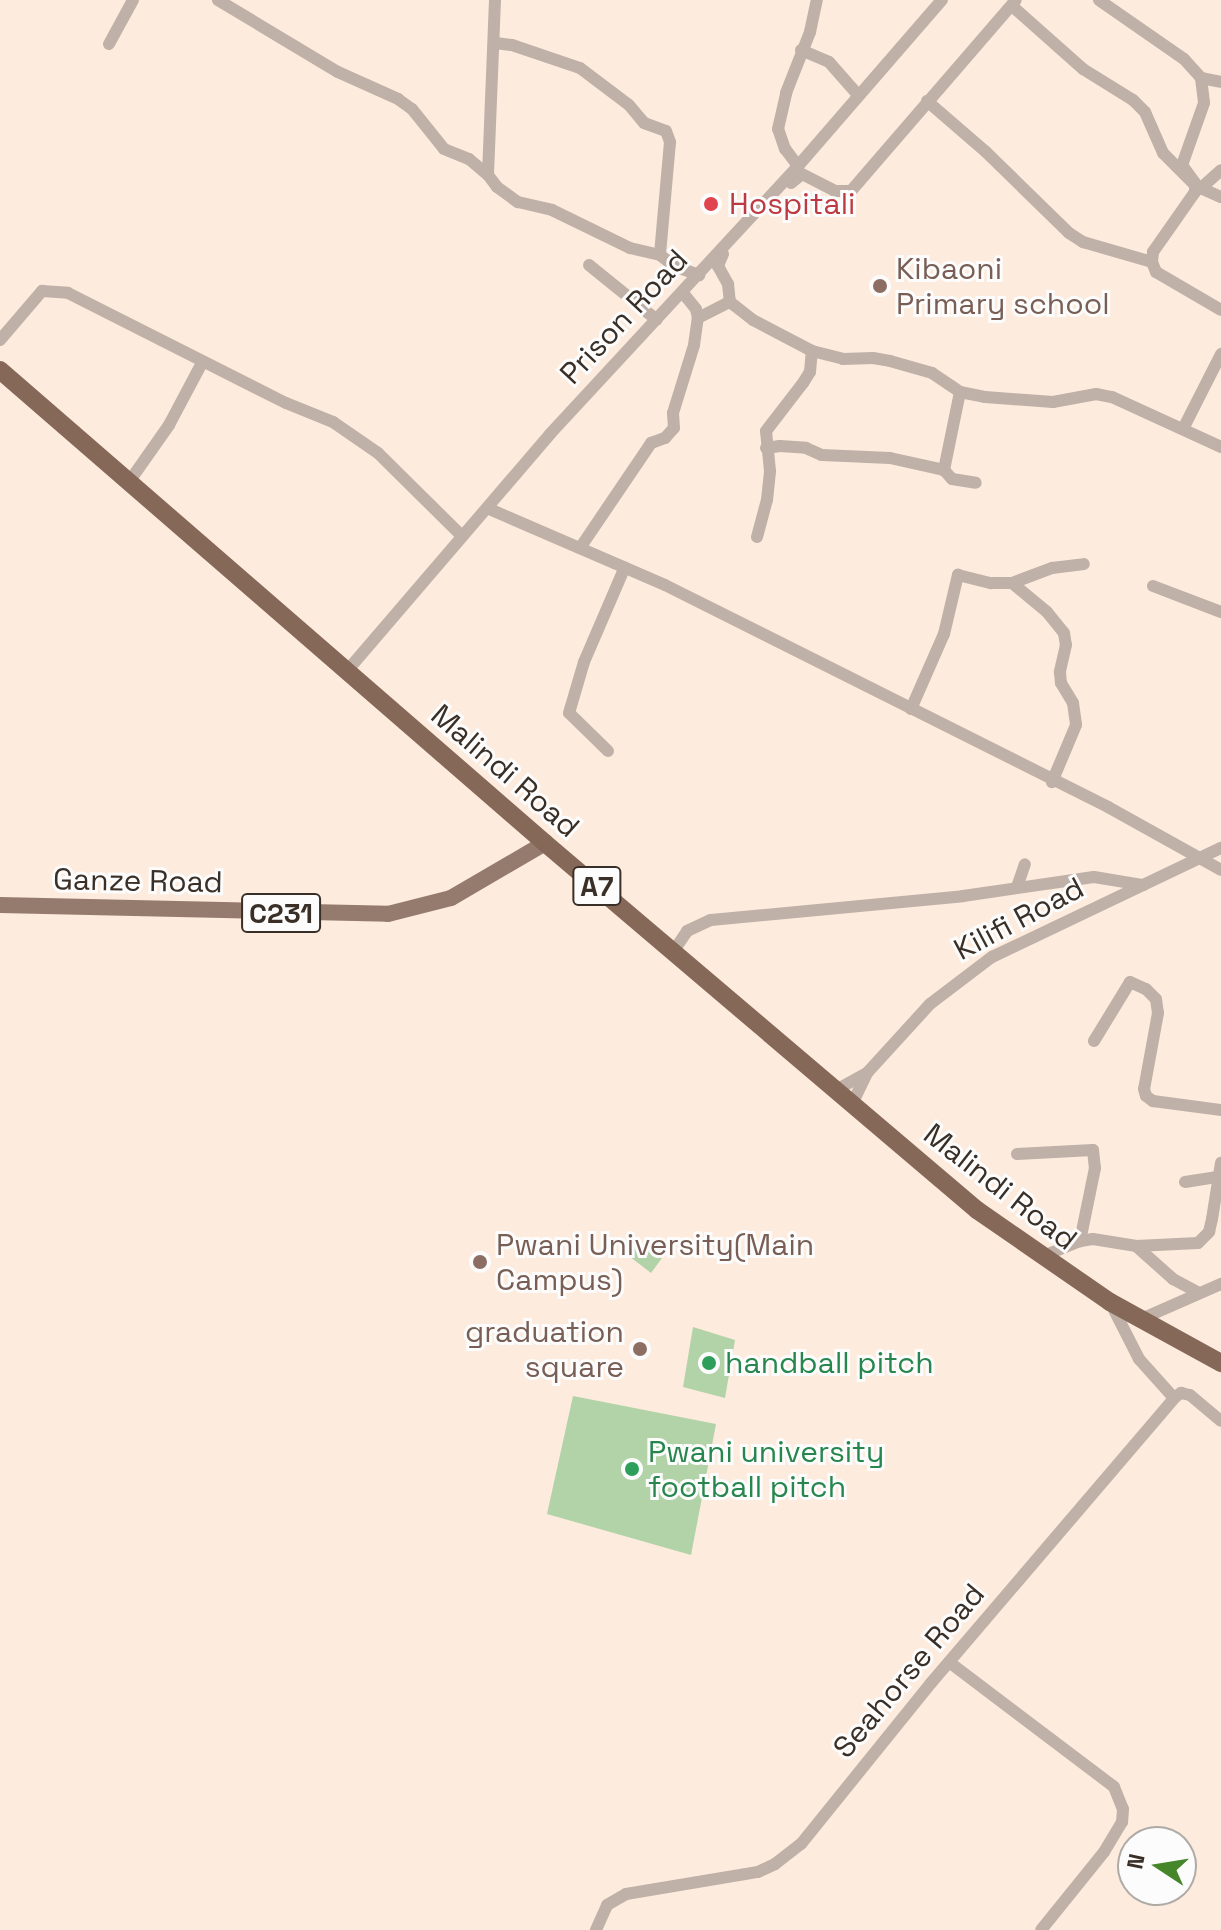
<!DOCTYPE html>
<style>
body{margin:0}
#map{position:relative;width:1221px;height:1930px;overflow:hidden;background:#fdebdd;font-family:"Space Grotesk",sans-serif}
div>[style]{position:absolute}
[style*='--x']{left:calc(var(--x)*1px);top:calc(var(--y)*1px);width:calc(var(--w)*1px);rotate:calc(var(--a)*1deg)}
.green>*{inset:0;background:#b2d3a8}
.minor>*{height:12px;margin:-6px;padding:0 6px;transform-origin:6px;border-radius:6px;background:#bfb0a8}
.major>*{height:16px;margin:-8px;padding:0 8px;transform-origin:8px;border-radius:8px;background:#957b6d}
.highway>*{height:18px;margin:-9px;padding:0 9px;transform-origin:9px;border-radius:9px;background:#866858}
.dots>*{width:22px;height:22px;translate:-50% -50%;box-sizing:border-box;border:4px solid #fcfcfc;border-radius:50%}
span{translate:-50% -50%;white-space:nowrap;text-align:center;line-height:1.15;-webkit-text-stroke:6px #fcfcfc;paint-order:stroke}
.shield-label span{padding:2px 6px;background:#fcfcfc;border:2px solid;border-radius:6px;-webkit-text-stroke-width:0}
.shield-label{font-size:28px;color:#3a2f26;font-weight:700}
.health-label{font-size:30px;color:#be3a42}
.left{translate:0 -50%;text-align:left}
.education-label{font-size:30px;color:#785e54}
.right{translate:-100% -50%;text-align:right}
.street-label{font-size:30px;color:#3a2f26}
.leisure-label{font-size:30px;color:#27864d}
.north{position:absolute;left:1117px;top:1826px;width:80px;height:80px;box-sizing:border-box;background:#fcfcfc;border:2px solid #aeaaa6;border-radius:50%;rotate:282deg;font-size:22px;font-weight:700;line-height:32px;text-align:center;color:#3a2f26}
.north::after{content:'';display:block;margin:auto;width:28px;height:36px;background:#448629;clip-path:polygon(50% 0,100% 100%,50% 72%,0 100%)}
</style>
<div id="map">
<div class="green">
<div style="clip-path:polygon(631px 1235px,662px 1258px,651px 1273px,620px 1249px)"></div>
<div style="clip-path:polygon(693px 1327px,735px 1340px,725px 1398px,683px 1387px)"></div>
<div style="clip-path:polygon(573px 1396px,716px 1424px,691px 1555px,547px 1514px)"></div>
</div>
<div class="minor">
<div style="--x:218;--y:0;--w:140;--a:31"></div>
<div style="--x:338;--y:72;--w:66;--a:24.2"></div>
<div style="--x:398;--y:99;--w:17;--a:36"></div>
<div style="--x:412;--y:109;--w:51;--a:51.3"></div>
<div style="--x:444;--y:149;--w:27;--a:22"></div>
<div style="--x:469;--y:159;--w:25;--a:40"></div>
<div style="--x:495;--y:0;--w:175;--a:92.3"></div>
<div style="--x:488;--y:175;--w:15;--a:53"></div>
<div style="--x:497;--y:187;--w:26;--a:36"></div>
<div style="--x:518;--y:202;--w:35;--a:13"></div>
<div style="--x:552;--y:210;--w:87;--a:26"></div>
<div style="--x:630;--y:248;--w:31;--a:13"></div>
<div style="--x:1099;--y:0;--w:103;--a:34.8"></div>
<div style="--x:1184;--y:59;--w:25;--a:48"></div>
<div style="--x:1201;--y:78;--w:25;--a:83"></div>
<div style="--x:1204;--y:103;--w:66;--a:109.5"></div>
<div style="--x:1182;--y:165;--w:22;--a:54"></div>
<div style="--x:1195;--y:183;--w:9;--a:90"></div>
<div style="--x:1195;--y:192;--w:73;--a:125"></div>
<div style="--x:1153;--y:252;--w:10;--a:96"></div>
<div style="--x:1152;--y:262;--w:11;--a:68"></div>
<div style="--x:1156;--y:272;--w:75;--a:30.3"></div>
<div style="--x:1012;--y:6;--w:95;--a:41.6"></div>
<div style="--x:1083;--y:69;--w:59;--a:31.8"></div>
<div style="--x:1133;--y:100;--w:17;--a:45"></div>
<div style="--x:1145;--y:112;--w:45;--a:66.3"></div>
<div style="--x:1163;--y:153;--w:47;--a:45"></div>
<div style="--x:1196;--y:186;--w:27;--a:24"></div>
<div style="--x:495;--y:43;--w:17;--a:7"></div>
<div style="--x:512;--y:45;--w:72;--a:18.7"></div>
<div style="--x:580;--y:68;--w:61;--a:37.1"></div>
<div style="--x:629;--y:105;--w:23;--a:50"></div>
<div style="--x:644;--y:123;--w:23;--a:20"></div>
<div style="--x:666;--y:131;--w:12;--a:70"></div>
<div style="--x:670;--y:142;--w:113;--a:95.1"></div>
<div style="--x:660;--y:255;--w:18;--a:38"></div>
<div style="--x:674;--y:266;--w:27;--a:20"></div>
<div style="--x:109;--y:44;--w:50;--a:-61.4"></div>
<div style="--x:801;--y:50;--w:30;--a:23"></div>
<div style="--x:829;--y:62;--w:44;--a:48.7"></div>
<div style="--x:1201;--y:78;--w:20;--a:11"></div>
<div style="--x:927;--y:101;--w:78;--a:40.8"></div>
<div style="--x:986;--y:152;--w:116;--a:44.3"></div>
<div style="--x:1069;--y:233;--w:17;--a:33"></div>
<div style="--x:1083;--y:242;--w:72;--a:16.2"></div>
<div style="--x:798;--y:166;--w:21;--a:-127"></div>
<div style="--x:785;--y:149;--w:21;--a:-109"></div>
<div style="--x:778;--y:129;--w:37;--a:-77"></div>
<div style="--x:786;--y:93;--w:66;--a:-68.5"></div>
<div style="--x:810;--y:32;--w:33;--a:-78"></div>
<div style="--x:791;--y:183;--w:14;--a:-39"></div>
<div style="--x:802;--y:174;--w:37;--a:27"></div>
<div style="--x:835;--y:191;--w:16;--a:0"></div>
<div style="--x:851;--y:191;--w:252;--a:-49.2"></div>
<div style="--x:1200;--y:189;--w:28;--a:-42"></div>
<div style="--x:723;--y:254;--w:13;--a:113"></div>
<div style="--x:718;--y:266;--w:21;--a:61"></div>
<div style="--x:728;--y:284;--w:18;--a:84"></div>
<div style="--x:589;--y:265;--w:87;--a:39"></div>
<div style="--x:730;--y:302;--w:29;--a:38"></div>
<div style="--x:753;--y:320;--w:67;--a:27.7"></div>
<div style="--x:812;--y:351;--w:32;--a:14"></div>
<div style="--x:843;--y:359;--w:30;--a:-2"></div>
<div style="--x:873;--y:358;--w:17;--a:10"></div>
<div style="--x:890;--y:361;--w:44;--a:15.9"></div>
<div style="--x:932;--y:373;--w:34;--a:34"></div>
<div style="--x:960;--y:392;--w:25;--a:11"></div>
<div style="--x:985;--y:397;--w:68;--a:4.2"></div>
<div style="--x:1053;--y:402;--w:44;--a:-10.5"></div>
<div style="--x:1096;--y:394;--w:16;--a:11"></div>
<div style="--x:1112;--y:397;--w:120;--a:24.6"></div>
<div style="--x:698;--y:318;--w:36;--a:-27"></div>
<div style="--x:0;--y:340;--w:65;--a:-49.4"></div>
<div style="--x:42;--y:291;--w:26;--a:4"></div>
<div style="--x:68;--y:293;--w:244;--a:26.8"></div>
<div style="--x:286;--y:403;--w:51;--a:22"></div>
<div style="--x:333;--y:422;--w:55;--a:34.6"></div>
<div style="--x:378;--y:453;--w:118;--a:44.7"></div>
<div style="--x:960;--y:392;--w:80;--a:101.6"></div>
<div style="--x:944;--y:470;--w:12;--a:48"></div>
<div style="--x:952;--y:479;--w:24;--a:9"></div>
<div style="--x:1184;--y:427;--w:82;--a:-63.1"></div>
<div style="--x:766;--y:448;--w:14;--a:-8"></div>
<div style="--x:780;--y:446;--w:26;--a:4"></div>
<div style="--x:806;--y:448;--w:17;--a:24"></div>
<div style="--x:822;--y:455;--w:68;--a:2.5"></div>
<div style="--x:890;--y:458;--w:55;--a:12.5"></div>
<div style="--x:129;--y:482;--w:70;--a:-54.9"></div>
<div style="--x:169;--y:425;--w:72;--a:-62"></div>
<div style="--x:487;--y:508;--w:194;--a:23.4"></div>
<div style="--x:665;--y:585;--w:496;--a:26.6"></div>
<div style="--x:1108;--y:807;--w:129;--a:29.1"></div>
<div style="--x:757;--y:537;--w:38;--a:-75"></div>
<div style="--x:767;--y:500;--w:29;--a:-84"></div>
<div style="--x:770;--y:471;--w:40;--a:-95.7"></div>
<div style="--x:766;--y:431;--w:61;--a:-52.4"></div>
<div style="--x:803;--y:383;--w:13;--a:-58"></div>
<div style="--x:810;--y:372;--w:21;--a:-85"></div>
<div style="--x:580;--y:548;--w:127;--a:-55.9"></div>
<div style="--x:651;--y:443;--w:15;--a:-20"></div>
<div style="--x:665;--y:438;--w:13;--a:-48"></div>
<div style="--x:674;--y:428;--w:15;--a:-94"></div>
<div style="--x:673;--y:413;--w:71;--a:-72.8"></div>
<div style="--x:694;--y:345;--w:27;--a:-82"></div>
<div style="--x:698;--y:318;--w:9;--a:-103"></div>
<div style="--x:696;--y:309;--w:22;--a:-129"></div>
<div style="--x:1012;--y:583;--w:43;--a:-20.6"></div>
<div style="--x:1052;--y:568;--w:32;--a:-7"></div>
<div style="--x:1153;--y:586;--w:73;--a:20.9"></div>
<div style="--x:347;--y:671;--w:312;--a:-49.4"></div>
<div style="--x:550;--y:434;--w:365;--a:-47.2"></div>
<div style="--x:798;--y:166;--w:220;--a:-49.1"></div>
<div style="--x:911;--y:709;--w:82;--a:-66.3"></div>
<div style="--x:944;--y:634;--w:61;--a:-76.7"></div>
<div style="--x:958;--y:575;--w:34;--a:14"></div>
<div style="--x:991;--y:583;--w:21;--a:0"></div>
<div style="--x:1012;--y:583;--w:45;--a:39.6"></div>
<div style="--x:1047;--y:612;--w:27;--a:51"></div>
<div style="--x:1064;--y:633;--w:12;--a:81"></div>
<div style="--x:1066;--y:645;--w:28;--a:103"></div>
<div style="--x:1060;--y:672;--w:11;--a:85"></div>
<div style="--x:1061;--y:683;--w:23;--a:59"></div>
<div style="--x:1073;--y:703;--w:22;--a:82"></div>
<div style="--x:1076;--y:725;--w:62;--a:112.8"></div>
<div style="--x:608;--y:751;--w:54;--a:-135.7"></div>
<div style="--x:569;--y:713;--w:53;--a:-73.6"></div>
<div style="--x:584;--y:662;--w:103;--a:-66.7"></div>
<div style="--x:1017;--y:887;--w:24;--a:-71"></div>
<div style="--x:673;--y:952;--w:25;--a:-56"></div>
<div style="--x:687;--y:931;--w:26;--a:-25"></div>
<div style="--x:711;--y:920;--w:253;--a:-5.4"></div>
<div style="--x:963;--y:896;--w:132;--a:-8.3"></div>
<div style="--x:1094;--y:877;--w:50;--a:9.3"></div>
<div style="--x:1094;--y:1041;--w:69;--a:-58.6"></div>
<div style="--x:1130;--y:982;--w:17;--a:24"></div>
<div style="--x:1146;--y:989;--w:14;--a:45"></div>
<div style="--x:1156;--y:999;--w:14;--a:82"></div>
<div style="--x:1158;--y:1013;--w:77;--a:100.4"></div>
<div style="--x:1144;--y:1089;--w:7;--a:74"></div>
<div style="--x:1146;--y:1096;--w:9;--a:36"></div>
<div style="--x:1153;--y:1101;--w:69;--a:7.5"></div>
<div style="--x:838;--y:1089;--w:33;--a:-29"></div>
<div style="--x:867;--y:1073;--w:93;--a:-47.6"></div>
<div style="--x:930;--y:1004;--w:78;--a:-37.2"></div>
<div style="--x:992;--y:957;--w:254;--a:-25.5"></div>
<div style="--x:853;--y:1102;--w:32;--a:-64"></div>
<div style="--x:1017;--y:1154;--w:76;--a:-3"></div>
<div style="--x:1093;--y:1150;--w:18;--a:84"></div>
<div style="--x:1095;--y:1168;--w:75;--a:101.6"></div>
<div style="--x:1185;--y:1182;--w:33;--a:-9"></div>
<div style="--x:1136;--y:1246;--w:50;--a:41.7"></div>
<div style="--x:1173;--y:1279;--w:27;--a:28"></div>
<div style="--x:1041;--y:1257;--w:42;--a:-22.3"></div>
<div style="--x:1080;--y:1241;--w:13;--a:-9"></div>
<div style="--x:1093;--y:1239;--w:44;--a:9.2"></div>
<div style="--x:1136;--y:1246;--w:62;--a:-2.8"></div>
<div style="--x:1198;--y:1243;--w:16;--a:-45"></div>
<div style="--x:1209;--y:1232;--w:13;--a:-77"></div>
<div style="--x:1212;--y:1219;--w:57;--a:-80.9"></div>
<div style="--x:1110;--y:1302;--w:64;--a:63"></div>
<div style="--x:1139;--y:1359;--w:52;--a:48.1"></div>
<div style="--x:1139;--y:1320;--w:90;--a:-23.7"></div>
<div style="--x:949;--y:1662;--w:207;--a:37.1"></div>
<div style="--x:1114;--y:1787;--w:24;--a:68"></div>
<div style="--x:1123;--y:1809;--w:13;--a:94"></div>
<div style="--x:1122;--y:1822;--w:35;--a:121"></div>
<div style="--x:1104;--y:1852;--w:100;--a:128.9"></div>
<div style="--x:596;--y:1930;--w:27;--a:-66"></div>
<div style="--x:607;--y:1905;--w:22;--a:-30"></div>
<div style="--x:626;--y:1894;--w:134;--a:-9.5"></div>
<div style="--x:758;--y:1872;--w:19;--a:-25"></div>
<div style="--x:775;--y:1864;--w:33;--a:-38"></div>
<div style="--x:801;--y:1844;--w:207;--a:-51.1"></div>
<div style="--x:931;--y:1683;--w:375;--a:-49.5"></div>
<div style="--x:1174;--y:1398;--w:9;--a:-36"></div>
<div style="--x:1181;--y:1393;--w:9;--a:13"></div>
<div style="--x:1190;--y:1395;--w:40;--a:40"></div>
</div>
<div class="major">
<div style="--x:0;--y:905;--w:388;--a:1.3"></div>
<div style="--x:388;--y:914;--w:65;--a:-14.3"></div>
<div style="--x:451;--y:898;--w:109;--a:-30.3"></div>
</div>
<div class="highway">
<div style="--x:0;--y:370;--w:722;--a:40.95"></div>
<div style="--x:545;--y:843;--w:567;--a:40.35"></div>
<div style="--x:977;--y:1210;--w:162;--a:34.7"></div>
<div style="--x:1110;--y:1302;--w:127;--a:28.8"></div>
</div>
<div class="dots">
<div style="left:711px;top:204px;background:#e0444e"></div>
<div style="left:880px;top:286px;background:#8d6e63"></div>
<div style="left:480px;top:1262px;background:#8d6e63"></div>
<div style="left:640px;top:1349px;background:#8d6e63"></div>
<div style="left:709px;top:1363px;background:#2e9e5b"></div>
<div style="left:632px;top:1469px;background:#2e9e5b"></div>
</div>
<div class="shield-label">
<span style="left:597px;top:886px">A7</span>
<span style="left:281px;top:913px">C231</span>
</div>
<div class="health-label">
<span class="left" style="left:729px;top:204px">Hospitali</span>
</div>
<div class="education-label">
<span class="left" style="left:896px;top:286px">Kibaoni<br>Primary school</span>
<span class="left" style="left:496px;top:1262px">Pwani University(Main<br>Campus)</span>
<span class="right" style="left:624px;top:1349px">graduation<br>square</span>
</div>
<div class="street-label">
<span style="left:624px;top:317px;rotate:-47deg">Prison Road</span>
<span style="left:505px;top:771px;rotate:41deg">Malindi Road</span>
<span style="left:138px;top:881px;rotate:1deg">Ganze Road</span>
<span style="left:1019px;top:919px;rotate:-28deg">Kilifi Road</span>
<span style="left:1000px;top:1187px;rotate:38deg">Malindi Road</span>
<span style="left:909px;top:1671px;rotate:-50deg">Seahorse Road</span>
</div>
<div class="leisure-label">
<span class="left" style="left:725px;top:1363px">handball pitch</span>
<span class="left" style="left:648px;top:1469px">Pwani university<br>football pitch</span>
</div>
<div class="north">N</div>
</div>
